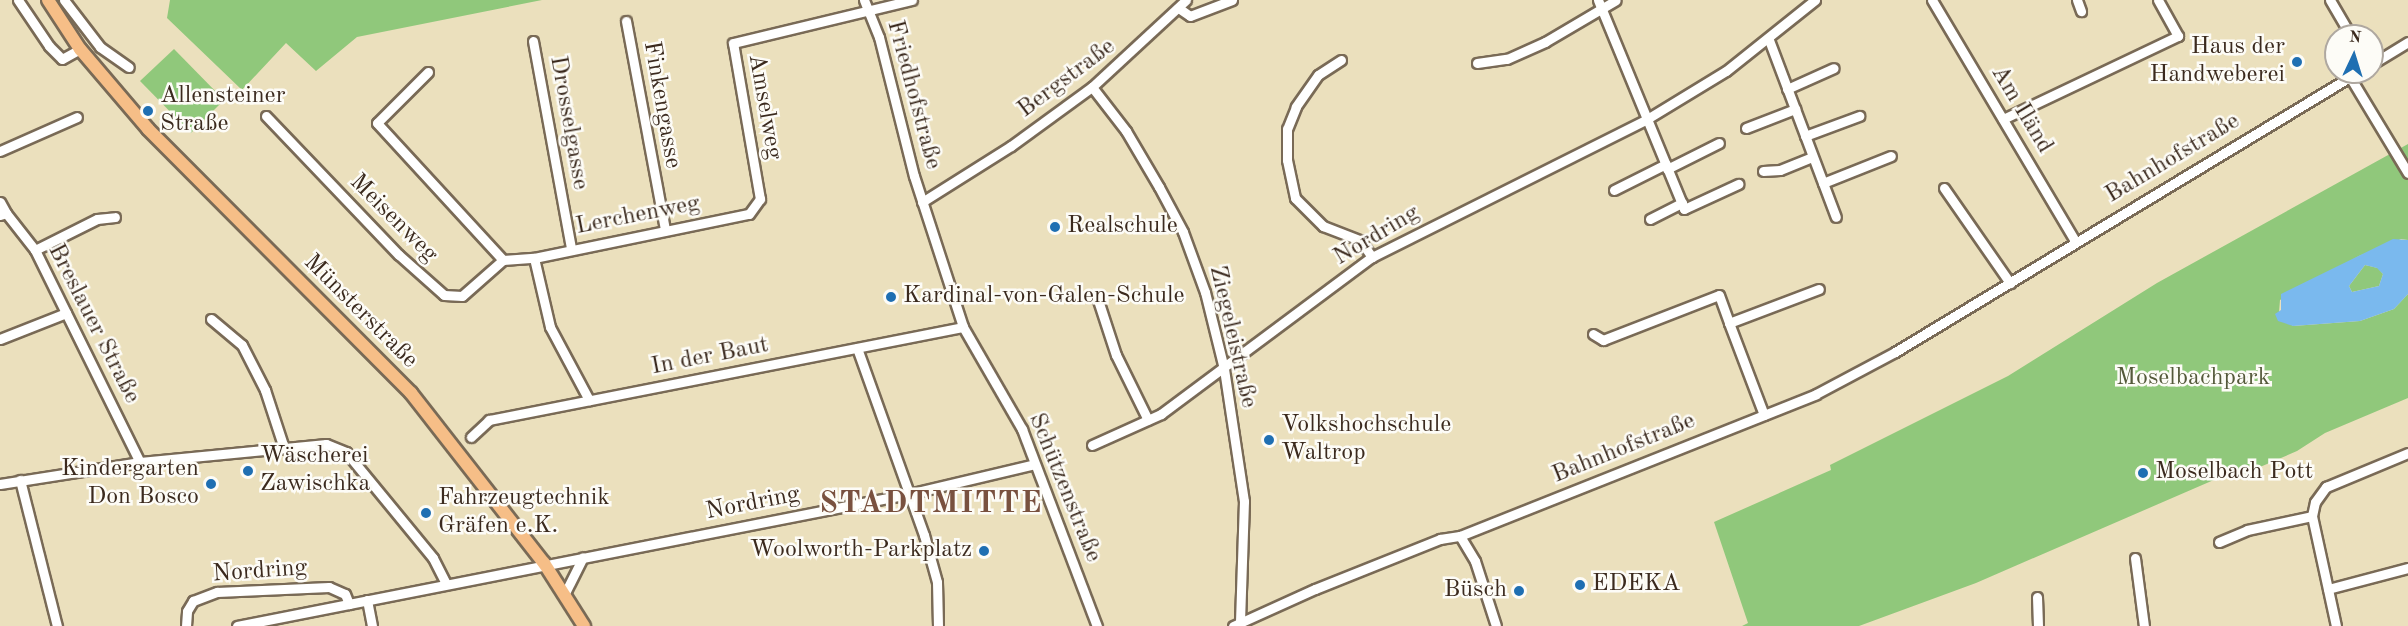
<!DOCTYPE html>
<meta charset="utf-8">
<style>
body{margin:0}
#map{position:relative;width:2408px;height:626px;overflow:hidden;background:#ebe0bd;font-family:"Old Standard TT",serif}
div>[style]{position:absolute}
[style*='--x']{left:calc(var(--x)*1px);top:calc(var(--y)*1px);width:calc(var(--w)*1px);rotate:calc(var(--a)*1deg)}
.green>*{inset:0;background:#90c87b}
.water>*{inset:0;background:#7ab9ee}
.roads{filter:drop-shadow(2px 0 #796a56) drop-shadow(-2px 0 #796a56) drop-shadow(0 2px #796a56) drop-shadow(0 -2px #796a56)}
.minor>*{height:9px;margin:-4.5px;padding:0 4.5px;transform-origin:4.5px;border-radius:4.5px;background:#fff}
.major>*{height:12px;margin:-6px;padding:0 6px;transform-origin:6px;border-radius:6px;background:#f6be87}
.dots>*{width:16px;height:16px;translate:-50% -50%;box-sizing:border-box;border:3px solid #fdfcf7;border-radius:50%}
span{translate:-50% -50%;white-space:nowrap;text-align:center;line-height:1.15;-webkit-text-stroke:5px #fdfcf7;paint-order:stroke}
.poi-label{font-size:24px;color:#3b2a1e}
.right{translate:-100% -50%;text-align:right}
.left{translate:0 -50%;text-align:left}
.street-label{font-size:24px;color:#3b2a1e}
.park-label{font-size:24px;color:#54593a}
.district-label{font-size:30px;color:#79513f;font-weight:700;letter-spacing:1.5px}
.north{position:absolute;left:2324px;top:24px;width:60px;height:60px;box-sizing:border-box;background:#fdfcf7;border:2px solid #afa8a0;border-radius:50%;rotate:4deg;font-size:16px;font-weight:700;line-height:24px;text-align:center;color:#3b2a1e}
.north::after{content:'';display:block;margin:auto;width:21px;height:27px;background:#1f6fb2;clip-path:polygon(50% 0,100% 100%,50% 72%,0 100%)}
</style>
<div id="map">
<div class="green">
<div style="clip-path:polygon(170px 0,542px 0,357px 37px,316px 71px,286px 43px,242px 90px,167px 18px)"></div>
<div style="clip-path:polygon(174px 49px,224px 100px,191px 133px,140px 81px)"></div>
<div style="clip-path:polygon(2408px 144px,2408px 240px,2401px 239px,2359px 256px,2280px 300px,2279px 313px,2293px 326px,2360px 321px,2394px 309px,2408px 294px,2408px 398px,2325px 433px,2297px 451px,2239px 476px,2223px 476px,1976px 583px,1859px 626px,1742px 626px,1748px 623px,1714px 522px,1831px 470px,1830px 465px,2008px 376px,2157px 283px)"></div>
<div style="clip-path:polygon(2365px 265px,2378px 268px,2383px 274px,2379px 286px,2352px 292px,2349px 286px)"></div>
</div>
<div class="water">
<div style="clip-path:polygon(evenodd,2393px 239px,2408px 240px,2408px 294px,2394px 309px,2360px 321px,2293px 326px,2278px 321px,2275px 314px,2281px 310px,2281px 294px,2393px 239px,2365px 265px,2377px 268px,2383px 274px,2379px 286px,2352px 292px,2349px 286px,2365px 265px)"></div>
</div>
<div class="roads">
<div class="minor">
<div style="--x:18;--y:0;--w:55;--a:56"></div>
<div style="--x:49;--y:46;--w:18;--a:45"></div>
<div style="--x:62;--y:59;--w:21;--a:-29"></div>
<div style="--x:64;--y:0;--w:59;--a:52.5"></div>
<div style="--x:100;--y:47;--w:35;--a:35"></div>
<div style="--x:864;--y:0;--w:40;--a:68"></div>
<div style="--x:879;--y:37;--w:143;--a:75.9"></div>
<div style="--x:914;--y:176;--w:159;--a:72"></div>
<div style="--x:963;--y:327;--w:118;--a:60"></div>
<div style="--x:1022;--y:429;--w:211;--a:69.2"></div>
<div style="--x:1598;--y:0;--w:226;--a:67.6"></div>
<div style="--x:1684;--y:209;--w:60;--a:-24.8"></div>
<div style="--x:1932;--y:0;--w:280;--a:59.3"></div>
<div style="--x:2077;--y:0;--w:12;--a:70"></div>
<div style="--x:2330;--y:0;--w:42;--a:59.7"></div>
<div style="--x:1180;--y:9;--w:12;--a:35"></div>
<div style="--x:1190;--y:16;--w:45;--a:-20.9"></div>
<div style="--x:626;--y:21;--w:213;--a:79.4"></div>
<div style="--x:1769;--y:40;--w:189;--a:69.3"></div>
<div style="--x:533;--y:41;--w:210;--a:79.6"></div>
<div style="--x:1341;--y:60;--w:27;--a:147"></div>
<div style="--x:1318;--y:75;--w:39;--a:125"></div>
<div style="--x:1296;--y:107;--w:24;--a:112"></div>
<div style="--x:1287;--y:129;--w:31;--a:90"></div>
<div style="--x:1287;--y:160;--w:39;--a:78"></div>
<div style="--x:1295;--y:198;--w:40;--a:45"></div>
<div style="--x:1323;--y:226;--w:40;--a:21"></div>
<div style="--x:1360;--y:240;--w:21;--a:55"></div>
<div style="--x:1477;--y:63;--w:30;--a:-8"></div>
<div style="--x:1507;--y:59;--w:42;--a:-24.1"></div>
<div style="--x:1545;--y:42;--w:82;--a:-30.6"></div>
<div style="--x:2372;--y:64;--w:42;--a:-31.4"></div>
<div style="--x:428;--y:72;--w:72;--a:135"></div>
<div style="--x:377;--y:123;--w:186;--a:47.4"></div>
<div style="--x:2350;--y:77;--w:112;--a:58.9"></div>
<div style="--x:1092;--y:87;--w:56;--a:52.3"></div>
<div style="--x:1126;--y:131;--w:65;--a:59.5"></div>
<div style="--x:1159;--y:187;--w:51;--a:61.9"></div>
<div style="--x:1183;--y:232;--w:64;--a:69.9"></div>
<div style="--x:1205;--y:292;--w:79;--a:76.1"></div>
<div style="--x:1224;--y:369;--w:134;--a:81.4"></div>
<div style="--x:1244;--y:501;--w:122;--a:91.9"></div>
<div style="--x:1787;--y:89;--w:51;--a:-24.1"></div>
<div style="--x:266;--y:116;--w:192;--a:46.3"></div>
<div style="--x:399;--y:255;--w:60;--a:41.6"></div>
<div style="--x:444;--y:295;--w:18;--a:3"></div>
<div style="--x:462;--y:296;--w:55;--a:-41.3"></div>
<div style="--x:2003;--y:119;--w:194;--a:-25.4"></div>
<div style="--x:2178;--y:36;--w:41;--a:-119.1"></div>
<div style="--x:1746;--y:128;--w:53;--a:-21.2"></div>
<div style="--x:1805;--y:136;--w:58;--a:-20.3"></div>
<div style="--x:0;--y:151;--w:84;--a:-23.8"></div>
<div style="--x:1667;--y:169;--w:58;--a:-26.6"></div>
<div style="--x:1763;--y:171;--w:17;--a:-3"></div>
<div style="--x:1780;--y:170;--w:35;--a:-22"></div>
<div style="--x:1823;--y:183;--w:73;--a:-21.7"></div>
<div style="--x:1944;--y:188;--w:116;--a:55.2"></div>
<div style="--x:1614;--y:190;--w:58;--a:-26.6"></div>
<div style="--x:0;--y:202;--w:13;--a:61"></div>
<div style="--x:922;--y:202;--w:105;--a:-32.2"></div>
<div style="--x:1011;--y:146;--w:100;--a:-36.1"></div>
<div style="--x:1092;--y:87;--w:128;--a:-42.8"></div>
<div style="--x:0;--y:215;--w:6;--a:-18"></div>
<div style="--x:6;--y:213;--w:47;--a:51.9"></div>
<div style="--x:35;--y:250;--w:237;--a:63.7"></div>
<div style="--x:1650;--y:219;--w:36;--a:-27"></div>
<div style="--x:35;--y:250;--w:69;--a:-26.6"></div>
<div style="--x:97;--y:219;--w:18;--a:-6"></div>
<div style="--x:534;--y:258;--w:71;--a:76.9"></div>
<div style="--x:550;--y:327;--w:83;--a:61.9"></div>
<div style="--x:503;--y:260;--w:31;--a:-4"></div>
<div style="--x:534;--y:258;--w:219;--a:-11.6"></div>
<div style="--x:749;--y:214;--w:19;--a:-54"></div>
<div style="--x:760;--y:199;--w:158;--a:-99.8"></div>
<div style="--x:733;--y:43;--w:184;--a:-13.5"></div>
<div style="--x:1097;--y:297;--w:61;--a:71.9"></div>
<div style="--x:1116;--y:355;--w:72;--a:63.8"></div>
<div style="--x:211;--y:319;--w:40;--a:40"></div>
<div style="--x:242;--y:345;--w:51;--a:62.9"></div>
<div style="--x:265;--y:390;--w:61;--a:71.9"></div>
<div style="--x:1593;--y:334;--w:12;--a:31"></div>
<div style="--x:1603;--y:340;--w:124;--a:-21.2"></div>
<div style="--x:1719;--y:295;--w:30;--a:70"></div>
<div style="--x:0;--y:339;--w:71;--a:-21.5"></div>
<div style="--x:857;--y:348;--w:199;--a:70.3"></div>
<div style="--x:924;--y:535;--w:49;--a:74.5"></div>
<div style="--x:937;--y:582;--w:44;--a:88.7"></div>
<div style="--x:1764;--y:415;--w:98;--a:-110.8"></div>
<div style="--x:1729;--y:323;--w:96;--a:-20.7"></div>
<div style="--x:471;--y:437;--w:25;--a:-43"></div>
<div style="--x:489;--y:420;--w:483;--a:-11.1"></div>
<div style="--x:1092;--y:445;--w:76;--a:-24.2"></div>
<div style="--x:1161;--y:414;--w:263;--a:-36.7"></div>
<div style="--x:1372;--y:257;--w:308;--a:-26.6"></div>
<div style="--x:1647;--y:119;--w:92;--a:-31.3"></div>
<div style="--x:1726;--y:71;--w:114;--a:-38.6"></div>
<div style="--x:20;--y:480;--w:151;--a:75.8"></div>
<div style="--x:0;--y:484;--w:142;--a:-8.9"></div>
<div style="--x:140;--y:462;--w:187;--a:-5.5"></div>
<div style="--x:326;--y:444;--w:22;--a:22"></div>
<div style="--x:346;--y:452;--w:137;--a:50.6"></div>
<div style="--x:433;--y:558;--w:28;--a:63"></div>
<div style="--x:1460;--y:536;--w:29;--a:59"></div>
<div style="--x:1475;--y:561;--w:68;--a:72.1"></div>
<div style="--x:2219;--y:542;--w:30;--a:-23"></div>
<div style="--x:2247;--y:530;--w:66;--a:-12.2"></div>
<div style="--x:2135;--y:558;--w:69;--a:82.5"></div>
<div style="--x:2328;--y:589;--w:83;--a:-14.7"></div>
<div style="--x:564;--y:595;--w:42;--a:-63.4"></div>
<div style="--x:2037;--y:597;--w:29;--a:88"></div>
<div style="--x:367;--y:600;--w:26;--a:79"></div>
<div style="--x:186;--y:626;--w:15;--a:-86"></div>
<div style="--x:187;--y:611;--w:12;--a:-59"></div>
<div style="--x:193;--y:601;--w:26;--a:-21"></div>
<div style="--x:217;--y:592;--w:112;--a:-2.6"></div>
<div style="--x:329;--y:587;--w:17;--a:24"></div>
<div style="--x:345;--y:594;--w:11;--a:68"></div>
<div style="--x:237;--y:626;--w:684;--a:-11.13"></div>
<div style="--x:908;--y:494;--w:130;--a:-13.3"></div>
<div style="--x:1233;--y:626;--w:90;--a:-24.3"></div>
<div style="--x:1315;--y:589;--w:135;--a:-21.8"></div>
<div style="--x:1440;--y:539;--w:20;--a:-9"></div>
<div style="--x:1460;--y:536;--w:383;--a:-21.7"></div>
<div style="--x:1816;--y:394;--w:89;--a:-28"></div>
<div style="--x:1895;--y:352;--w:541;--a:-31.16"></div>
<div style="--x:2336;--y:626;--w:113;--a:-102.3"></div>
<div style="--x:2312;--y:516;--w:14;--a:-78"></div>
<div style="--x:2315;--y:502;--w:19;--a:-54"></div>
<div style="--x:2326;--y:487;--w:89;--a:-22.5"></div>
</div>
<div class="major">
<div style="--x:48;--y:0;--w:59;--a:56.9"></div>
<div style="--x:80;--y:49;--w:105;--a:49.6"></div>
<div style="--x:148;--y:129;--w:373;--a:45.1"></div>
<div style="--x:411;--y:393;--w:216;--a:52"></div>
<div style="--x:544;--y:563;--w:75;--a:57.6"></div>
</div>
</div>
<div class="dots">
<div style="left:2297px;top:62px;background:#1f6fb2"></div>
<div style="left:148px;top:111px;background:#1f6fb2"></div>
<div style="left:1055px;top:227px;background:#1f6fb2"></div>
<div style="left:891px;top:297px;background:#1f6fb2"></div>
<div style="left:1269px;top:440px;background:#1f6fb2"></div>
<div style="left:248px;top:471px;background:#1f6fb2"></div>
<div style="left:2143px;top:473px;background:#1f6fb2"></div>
<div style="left:211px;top:484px;background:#1f6fb2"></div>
<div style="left:426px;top:513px;background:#1f6fb2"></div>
<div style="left:984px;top:551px;background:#1f6fb2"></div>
<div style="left:1580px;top:585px;background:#1f6fb2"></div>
<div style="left:1519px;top:591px;background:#1f6fb2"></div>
</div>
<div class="poi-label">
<span class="right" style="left:2285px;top:62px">Haus der<br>Handweberei</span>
<span class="left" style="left:160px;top:111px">Allensteiner<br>Straße</span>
<span class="left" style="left:1067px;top:227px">Realschule</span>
<span class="left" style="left:903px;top:297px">Kardinal-von-Galen-Schule</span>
<span class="left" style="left:1281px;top:440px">Volkshochschule<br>Waltrop</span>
<span class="left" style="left:260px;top:471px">Wäscherei<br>Zawischka</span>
<span class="right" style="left:199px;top:484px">Kindergarten<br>Don Bosco</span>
<span class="left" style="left:2155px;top:473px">Moselbach Pott</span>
<span class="left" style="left:438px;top:513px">Fahrzeugtechnik<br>Gräfen e.K.</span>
<span class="right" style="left:972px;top:551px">Woolworth-Parkplatz</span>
<span class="left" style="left:1592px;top:585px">EDEKA</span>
<span class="right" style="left:1507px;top:591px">Büsch</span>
</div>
<div class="street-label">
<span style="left:1067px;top:79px;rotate:-37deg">Bergstraße</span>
<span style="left:913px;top:95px;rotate:75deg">Friedhofstraße</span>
<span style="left:661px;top:105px;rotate:80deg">Finkengasse</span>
<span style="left:764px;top:107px;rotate:80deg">Amselweg</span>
<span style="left:2021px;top:110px;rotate:59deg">Am Iländ</span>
<span style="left:568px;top:123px;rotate:80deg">Drosselgasse</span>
<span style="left:2173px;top:159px;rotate:-31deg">Bahnhofstraße</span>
<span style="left:638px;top:216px;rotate:-11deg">Lerchenweg</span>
<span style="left:393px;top:219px;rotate:45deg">Meisenweg</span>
<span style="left:1377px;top:236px;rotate:-31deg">Nordring</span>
<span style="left:360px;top:312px;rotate:45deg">Münsterstraße</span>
<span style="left:93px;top:324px;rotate:63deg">Breslauer Straße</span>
<span style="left:1232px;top:337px;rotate:77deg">Ziegeleistraße</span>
<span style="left:710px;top:357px;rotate:-11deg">In der Baut</span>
<span style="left:1624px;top:449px;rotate:-22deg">Bahnhofstraße</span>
<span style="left:1064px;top:488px;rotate:68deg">Schützenstraße</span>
<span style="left:753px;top:504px;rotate:-11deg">Nordring</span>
<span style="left:260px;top:572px;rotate:-4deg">Nordring</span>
</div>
<div class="park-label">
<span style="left:2193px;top:379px">Moselbachpark</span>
</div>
<div class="district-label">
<span style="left:931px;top:504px">STADTMITTE</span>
</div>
<div class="north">N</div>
</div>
